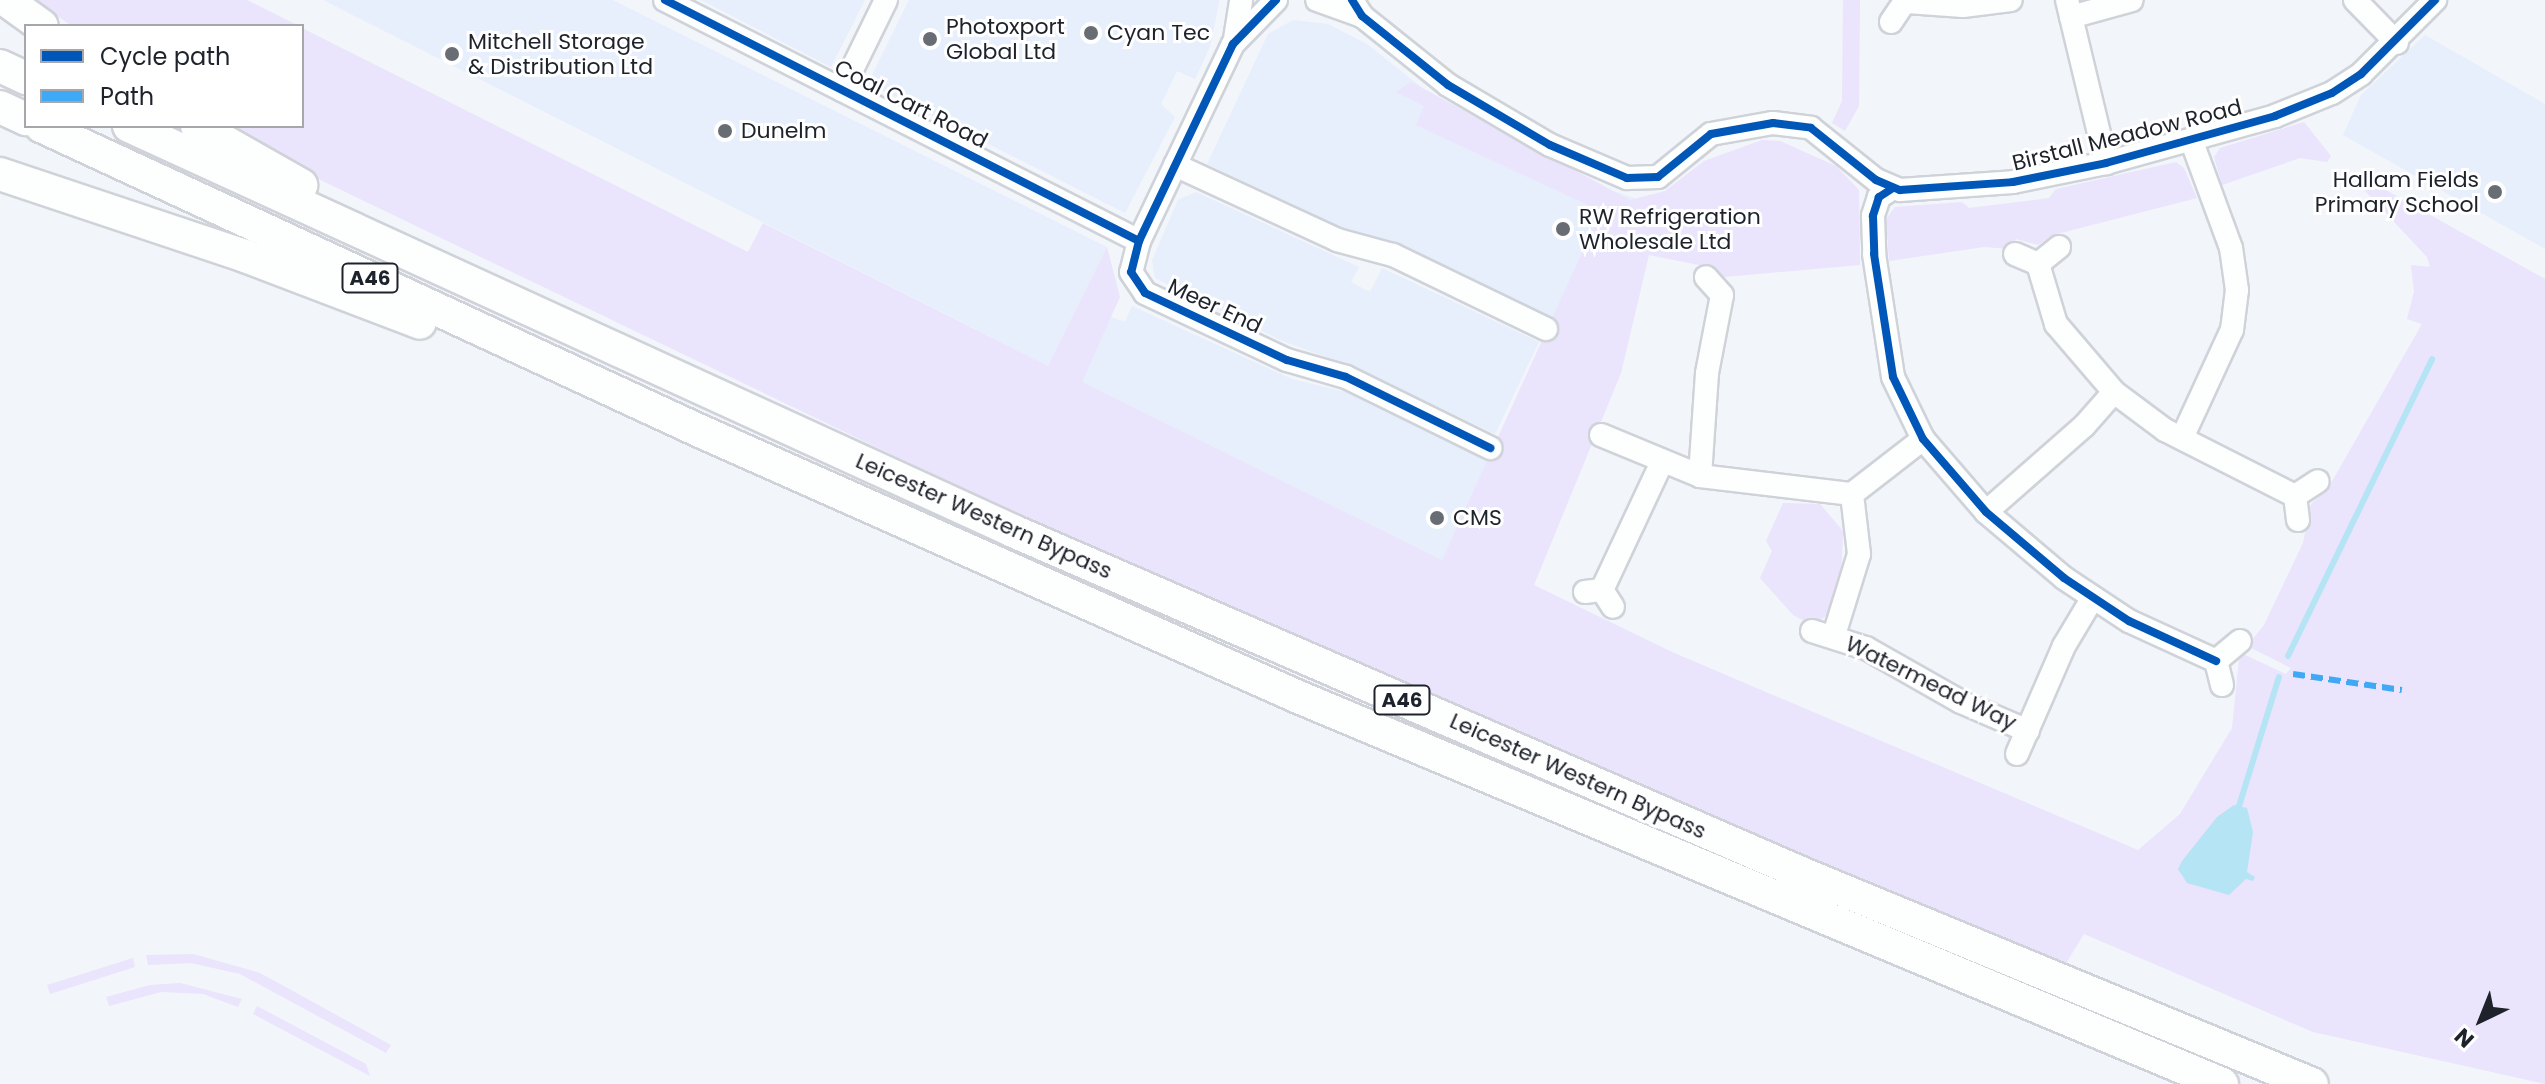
<!DOCTYPE html>
<style>
body{margin:0}
#map{position:relative;width:2545px;height:1084px;overflow:hidden;background:#f2f5fa;font-family:Poppins,sans-serif}
div>[style]{position:absolute}
[style*='--x']{left:calc(var(--x)*1px);top:calc(var(--y)*1px);width:calc(var(--w)*1px);rotate:calc(var(--a)*1deg)}
.built>*{inset:0;background:#e7eefc}
.green>*{inset:0;background:#eae4fc}
.water>*{inset:0;background:#b5e4f5}
.stream>*{height:6px;margin:-3px;padding:0 3px;transform-origin:3px;border-radius:3px;background:#b5e4f5}
.roads{filter:drop-shadow(2px 0 #cfd3d9) drop-shadow(-2px 0 #cfd3d9) drop-shadow(0 2px #cfd3d9) drop-shadow(0 -2px #cfd3d9)}
.minor>*{height:22px;margin:-11px;padding:0 11px;transform-origin:11px;border-radius:11px;background:#fdfefe}
.highway>*{height:32px;margin:-16px;padding:0 16px;transform-origin:16px;border-radius:16px;background:#fdfefe}
.quiet>*{height:6px;margin-top:-3px;transform-origin:0;background:repeating-linear-gradient(90deg,#3fa9f5 0 12px,transparent 0 18px)}
.cycleway>*{height:8px;margin:-4px;padding:0 4px;transform-origin:4px;border-radius:4px;background:#0057b8}
.dots>*{width:22px;height:22px;translate:-50% -50%;box-sizing:border-box;border:4px solid #fff;border-radius:50%}
span{translate:-50% -50%;white-space:nowrap;text-align:center;line-height:1.15;-webkit-text-stroke:6px #fff;paint-order:stroke}
.shield-label span{padding:2px 6px;background:#fff;border:2px solid;border-radius:6px;-webkit-text-stroke-width:0}
.shield-label{font-size:20px;color:#1d222b;font-weight:700}
.poi-label{font-size:22px;color:#1d222b}
.left{translate:0 -50%;text-align:left}
.right{translate:-100% -50%;text-align:right}
.street-label{font-size:22px;color:#1d222b}
.legend{position:absolute;left:24px;top:24px;width:280px;height:104px;box-sizing:border-box;background:#fff;border:2px solid #a5a7aa;margin:0;padding:10px 14px;list-style:none;font-size:24px;color:#1d222b}
.legend li{display:flex;align-items:center;gap:16px;height:40px}
.legend b{width:40px;border:2px solid #a5a7aa}
.north{position:absolute;left:2441px;top:980px;width:80px;height:80px;-webkit-text-stroke:6px #fff;paint-order:stroke;rotate:223deg;font-size:22px;font-weight:700;line-height:32px;text-align:center;color:#1d222b}
.north::after{content:'';display:block;margin:auto;width:28px;height:36px;background:#1d222b;clip-path:polygon(50% 0,100% 100%,50% 72%,0 100%)}
</style>
<div id="map">
<div class="built">
<div style="clip-path:polygon(323px 0,613px 0,1107px 247px,1048px 366px)"></div>
<div style="clip-path:polygon(701px 0,865px 0,831px 67px)"></div>
<div style="clip-path:polygon(909px 0,1219px 0,1219px 3px,1210px 47px,1195px 79px,1177px 71px,1161px 104px,1175px 117px,1125px 213px,868px 83px)"></div>
<div style="clip-path:polygon(1293px 20px,1328px 24px,1367px 44px,1435px 98px,1590px 183px,1637px 199px,1570px 334px,1386px 240px,1365px 239px,1207px 164px,1268px 34px)"></div>
<div style="clip-path:polygon(2425px 35px,2545px 104px,2545px 249px,2343px 135px,2361px 95px)"></div>
<div style="clip-path:polygon(1196px 192px,1359px 267px,1351px 282px,1370px 292px,1382px 268px,1539px 342px,1495px 434px,1356px 368px,1280px 340px,1155px 278px,1152px 260px,1178px 200px)"></div>
<div style="clip-path:polygon(1132px 306px,1292px 379px,1358px 395px,1489px 459px,1442px 560px,1081px 382px,1111px 317px,1125px 322px)"></div>
</div>
<div class="green">
<div style="clip-path:polygon(34px 0,247px 0,299px 26px,72px 26px)"></div>
<div style="clip-path:polygon(1843px 0,1860px 0,1859px 106px,1845px 131px,1832px 123px,1842px 101px)"></div>
<div style="clip-path:polygon(302px 28px,748px 252px,763px 223px,1048px 366px,1107px 247px,1120px 297px,1082px 382px,1442px 560px,1601px 211px,1416px 125px,1424px 106px,1396px 92px,1411px 82px,1630px 200px,1665px 191px,1704px 161px,1762px 140px,1780px 141px,1836px 166px,1859px 190px,1860px 265px,1724px 277px,1709px 267px,1649px 255px,1621px 373px,1534px 585px,1672px 652px,2138px 850px,2180px 814px,2232px 728px,2239px 659px,2243px 654px,2286px 674px,2291px 668px,2247px 646px,2264px 625px,2303px 543px,2311px 504px,2327px 490px,2422px 324px,2407px 319px,2414px 292px,2411px 265px,2430px 267px,2427px 257px,2353px 178px,2355px 173px,2545px 279px,2545px 1084px,2313px 1032px,2084px 934px,2065px 965px,1593px 769px,974px 494px,310px 175px,230px 126px,302px 126px)"></div>
<div style="clip-path:polygon(2304px 122px,2331px 156px,2327px 162px,2300px 158px,2222px 185px,2214px 157px,2220px 148px)"></div>
<div style="clip-path:polygon(2176px 162px,2184px 168px,2197px 198px,2053px 235px,2038px 245px,2016px 239px,2012px 249px,1984px 247px,1889px 261px,1886px 219px,1895px 207px,1962px 202px,1969px 208px,2049px 198px,2056px 189px)"></div>
<div style="clip-path:polygon(1783px 503px,1820px 504px,1843px 531px,1841px 578px,1830px 612px,1821px 620px,1806px 622px,1793px 615px,1760px 578px,1772px 551px,1766px 541px)"></div>
<div style="clip-path:polygon(193px 954px,260px 973px,391px 1045px,386px 1053px,240px 974px,191px 963px,148px 965px,146px 955px)"></div>
<div style="clip-path:polygon(133px 958px,135px 967px,50px 994px,47px 985px)"></div>
<div style="clip-path:polygon(180px 983px,242px 999px,238px 1007px,203px 994px,161px 992px,109px 1006px,106px 997px,150px 985px)"></div>
<div style="clip-path:polygon(257px 1006px,366px 1064px,370px 1076px,253px 1014px)"></div>
</div>
<div class="water">
<div style="clip-path:polygon(2234px 805px,2247px 808px,2253px 832px,2247px 872px,2255px 877px,2253px 881px,2246px 879px,2229px 895px,2187px 883px,2178px 869px,2182px 861px,2217px 817px)"></div>
</div>
<div class="stream">
<div style="--x:2288;--y:656;--w:330;--a:-64.1"></div>
<div style="--x:2239;--y:806;--w:135;--a:-72.8"></div>
</div>
<div class="roads">
<div class="minor">
<div style="--x:665;--y:0;--w:532;--a:26.95"></div>
<div style="--x:1276;--y:0;--w:62;--a:134.3"></div>
<div style="--x:1233;--y:44;--w:218;--a:115.5"></div>
<div style="--x:1139;--y:241;--w:32;--a:104"></div>
<div style="--x:1131;--y:272;--w:25;--a:56"></div>
<div style="--x:1145;--y:293;--w:157;--a:25.3"></div>
<div style="--x:1287;--y:360;--w:61;--a:16.1"></div>
<div style="--x:1346;--y:377;--w:161;--a:26.2"></div>
<div style="--x:1317;--y:0;--w:48;--a:19.6"></div>
<div style="--x:1352;--y:0;--w:19;--a:58"></div>
<div style="--x:1362;--y:16;--w:110;--a:38.7"></div>
<div style="--x:1448;--y:85;--w:118;--a:30.5"></div>
<div style="--x:1550;--y:145;--w:84;--a:23.2"></div>
<div style="--x:1627;--y:178;--w:31;--a:-2"></div>
<div style="--x:1658;--y:177;--w:68;--a:-39.1"></div>
<div style="--x:1711;--y:134;--w:63;--a:-10.1"></div>
<div style="--x:1773;--y:123;--w:38;--a:7"></div>
<div style="--x:1811;--y:128;--w:83;--a:38.7"></div>
<div style="--x:1876;--y:180;--w:26;--a:23"></div>
<div style="--x:1900;--y:190;--w:113;--a:-4"></div>
<div style="--x:2013;--y:182;--w:95;--a:-11.5"></div>
<div style="--x:2106;--y:163;--w:175;--a:-15.5"></div>
<div style="--x:2275;--y:116;--w:61;--a:-22"></div>
<div style="--x:2332;--y:93;--w:35;--a:-33"></div>
<div style="--x:2361;--y:74;--w:105;--a:-45"></div>
<div style="--x:2067;--y:0;--w:168;--a:76.5"></div>
<div style="--x:2355;--y:0;--w:60;--a:45.7"></div>
<div style="--x:1907;--y:2;--w:56;--a:4.1"></div>
<div style="--x:1963;--y:6;--w:48;--a:-7.1"></div>
<div style="--x:2071;--y:17;--w:63;--a:-15.6"></div>
<div style="--x:1891;--y:22;--w:27;--a:-56"></div>
<div style="--x:1235;--y:39;--w:39;--a:-81"></div>
<div style="--x:842;--y:90;--w:100;--a:-63.9"></div>
<div style="--x:1175;--y:165;--w:179;--a:24.8"></div>
<div style="--x:1337;--y:240;--w:58;--a:15"></div>
<div style="--x:1393;--y:255;--w:170;--a:25.8"></div>
<div style="--x:1893;--y:188;--w:17;--a:147"></div>
<div style="--x:1879;--y:197;--w:20;--a:108"></div>
<div style="--x:1873;--y:216;--w:38;--a:88"></div>
<div style="--x:1874;--y:254;--w:124;--a:81.2"></div>
<div style="--x:1893;--y:377;--w:69;--a:64.2"></div>
<div style="--x:1923;--y:439;--w:96;--a:49.2"></div>
<div style="--x:1986;--y:512;--w:102;--a:40.2"></div>
<div style="--x:2064;--y:578;--w:78;--a:33.5"></div>
<div style="--x:2129;--y:621;--w:96;--a:24.7"></div>
<div style="--x:2015;--y:254;--w:25;--a:23"></div>
<div style="--x:2038;--y:264;--w:27;--a:-39"></div>
<div style="--x:2038;--y:264;--w:63;--a:73.3"></div>
<div style="--x:2056;--y:324;--w:89;--a:49.5"></div>
<div style="--x:2114;--y:392;--w:64;--a:36.7"></div>
<div style="--x:2165;--y:430;--w:146;--a:26.9"></div>
<div style="--x:1601;--y:435;--w:107;--a:22.5"></div>
<div style="--x:1700;--y:476;--w:153;--a:6.8"></div>
<div style="--x:1852;--y:494;--w:90;--a:-37.8"></div>
<div style="--x:2182;--y:438;--w:119;--a:-65.2"></div>
<div style="--x:2232;--y:330;--w:40;--a:-82.9"></div>
<div style="--x:2237;--y:290;--w:42;--a:-98.1"></div>
<div style="--x:2231;--y:248;--w:113;--a:-110.2"></div>
<div style="--x:1700;--y:476;--w:103;--a:-86.1"></div>
<div style="--x:1707;--y:373;--w:79;--a:-79.1"></div>
<div style="--x:1722;--y:295;--w:24;--a:-132"></div>
<div style="--x:1986;--y:512;--w:130;--a:-41.3"></div>
<div style="--x:2084;--y:426;--w:45;--a:-48.6"></div>
<div style="--x:2298;--y:520;--w:24;--a:-97"></div>
<div style="--x:2295;--y:496;--w:27;--a:-33"></div>
<div style="--x:1602;--y:590;--w:139;--a:-64.9"></div>
<div style="--x:1585;--y:592;--w:17;--a:-7"></div>
<div style="--x:1602;--y:590;--w:20;--a:57"></div>
<div style="--x:1812;--y:631;--w:57;--a:17.5"></div>
<div style="--x:1866;--y:648;--w:109;--a:29.6"></div>
<div style="--x:1961;--y:702;--w:73;--a:23.4"></div>
<div style="--x:1834;--y:635;--w:85;--a:-72.8"></div>
<div style="--x:1859;--y:554;--w:60;--a:-96.7"></div>
<div style="--x:2222;--y:685;--w:25;--a:-104"></div>
<div style="--x:2216;--y:661;--w:31;--a:-40"></div>
<div style="--x:2017;--y:754;--w:118;--a:-66.5"></div>
<div style="--x:2064;--y:646;--w:55;--a:-59.2"></div>
</div>
<div class="highway">
<div style="--x:6;--y:0;--w:44;--a:35.8"></div>
<div style="--x:0;--y:66;--w:29;--a:25"></div>
<div style="--x:0;--y:107;--w:29;--a:25"></div>
<div style="--x:41;--y:126;--w:726;--a:24.84"></div>
<div style="--x:700;--y:431;--w:652;--a:23.97"></div>
<div style="--x:1296;--y:696;--w:1004;--a:22.73"></div>
<div style="--x:129;--y:126;--w:972;--a:24.61"></div>
<div style="--x:1013;--y:531;--w:867;--a:23.46"></div>
<div style="--x:1808;--y:876;--w:545;--a:22.43"></div>
<div style="--x:197;--y:126;--w:120;--a:29.6"></div>
<div style="--x:0;--y:174;--w:258;--a:18.5"></div>
<div style="--x:245;--y:256;--w:187;--a:20.9"></div>
</div>
</div>
<div class="quiet">
<div style="--x:2293;--y:674;--w:110;--a:8.4"></div>
</div>
<div class="cycleway">
<div style="--x:665;--y:0;--w:532;--a:26.95"></div>
<div style="--x:1276;--y:0;--w:62;--a:134.3"></div>
<div style="--x:1233;--y:44;--w:218;--a:115.5"></div>
<div style="--x:1139;--y:241;--w:32;--a:104"></div>
<div style="--x:1131;--y:272;--w:25;--a:56"></div>
<div style="--x:1145;--y:293;--w:157;--a:25.3"></div>
<div style="--x:1287;--y:360;--w:61;--a:16.1"></div>
<div style="--x:1346;--y:377;--w:161;--a:26.2"></div>
<div style="--x:1352;--y:0;--w:19;--a:58"></div>
<div style="--x:1362;--y:16;--w:110;--a:38.7"></div>
<div style="--x:1448;--y:85;--w:118;--a:30.5"></div>
<div style="--x:1550;--y:145;--w:84;--a:23.2"></div>
<div style="--x:1627;--y:178;--w:31;--a:-2"></div>
<div style="--x:1658;--y:177;--w:68;--a:-39.1"></div>
<div style="--x:1711;--y:134;--w:63;--a:-10.1"></div>
<div style="--x:1773;--y:123;--w:38;--a:7"></div>
<div style="--x:1811;--y:128;--w:83;--a:38.7"></div>
<div style="--x:1876;--y:180;--w:26;--a:23"></div>
<div style="--x:1900;--y:190;--w:113;--a:-4"></div>
<div style="--x:2013;--y:182;--w:95;--a:-11.5"></div>
<div style="--x:2106;--y:163;--w:175;--a:-15.5"></div>
<div style="--x:2275;--y:116;--w:61;--a:-22"></div>
<div style="--x:2332;--y:93;--w:35;--a:-33"></div>
<div style="--x:2361;--y:74;--w:105;--a:-45"></div>
<div style="--x:1893;--y:188;--w:17;--a:147"></div>
<div style="--x:1879;--y:197;--w:20;--a:108"></div>
<div style="--x:1873;--y:216;--w:38;--a:88"></div>
<div style="--x:1874;--y:254;--w:124;--a:81.2"></div>
<div style="--x:1893;--y:377;--w:69;--a:64.2"></div>
<div style="--x:1923;--y:439;--w:96;--a:49.2"></div>
<div style="--x:1986;--y:512;--w:102;--a:40.2"></div>
<div style="--x:2064;--y:578;--w:78;--a:33.5"></div>
<div style="--x:2129;--y:621;--w:96;--a:24.7"></div>
</div>
<div class="dots">
<div style="left:1091px;top:33px;background:#686c73"></div>
<div style="left:930px;top:39px;background:#686c73"></div>
<div style="left:452px;top:54px;background:#686c73"></div>
<div style="left:725px;top:131px;background:#686c73"></div>
<div style="left:2495px;top:192px;background:#686c73"></div>
<div style="left:1563px;top:229px;background:#686c73"></div>
<div style="left:1437px;top:518px;background:#686c73"></div>
</div>
<div class="shield-label">
<span style="left:370px;top:278px">A46</span>
<span style="left:1402px;top:700px">A46</span>
</div>
<div class="poi-label">
<span class="left" style="left:946px;top:39px">Photoxport<br>Global Ltd</span>
<span class="left" style="left:1107px;top:33px">Cyan Tec</span>
<span class="left" style="left:468px;top:54px">Mitchell Storage<br>&amp; Distribution Ltd</span>
<span class="left" style="left:741px;top:131px">Dunelm</span>
<span class="right" style="left:2479px;top:192px">Hallam Fields<br>Primary School</span>
<span class="left" style="left:1579px;top:229px">RW Refrigeration<br>Wholesale Ltd</span>
<span class="left" style="left:1453px;top:518px">CMS</span>
</div>
<div class="street-label">
<span style="left:911px;top:104px;rotate:27deg">Coal Cart Road</span>
<span style="left:2127px;top:135px;rotate:-14deg">Birstall Meadow Road</span>
<span style="left:1215px;top:306px;rotate:25deg">Meer End</span>
<span style="left:984px;top:516px;rotate:24deg">Leicester Western Bypass</span>
<span style="left:1931px;top:683px;rotate:26deg">Watermead Way</span>
<span style="left:1578px;top:776px;rotate:24deg">Leicester Western Bypass</span>
</div>
<ul class="legend">
<li><b style="height:10px;background:#0057b8"></b>Cycle path</li>
<li><b style="height:10px;background:#3fa9f5"></b>Path</li>
</ul>
<div class="north">N</div>
</div>
